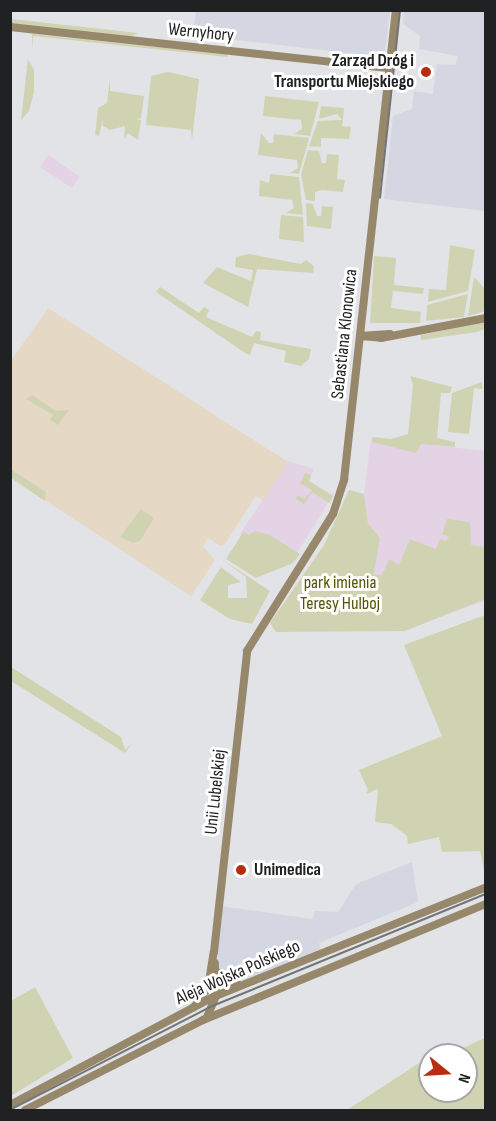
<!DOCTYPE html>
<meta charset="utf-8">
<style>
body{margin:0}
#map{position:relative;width:496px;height:1121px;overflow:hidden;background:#e2e3e7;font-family:"Sofia Sans Condensed",sans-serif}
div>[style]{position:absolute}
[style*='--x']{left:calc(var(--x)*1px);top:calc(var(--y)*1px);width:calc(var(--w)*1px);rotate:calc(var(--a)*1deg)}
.built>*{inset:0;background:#d4d6e1}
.education>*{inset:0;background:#e4d3e5}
.medical>*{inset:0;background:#e5d8c4}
.green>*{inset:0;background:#d0d3b2}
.secondary>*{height:8px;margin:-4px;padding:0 4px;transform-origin:4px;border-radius:4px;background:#97876b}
.tram>*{height:1.5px;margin:-0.75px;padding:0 0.75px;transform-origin:0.75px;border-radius:0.75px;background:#737476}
.dots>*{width:16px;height:16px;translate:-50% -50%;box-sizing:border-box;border:3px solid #fff;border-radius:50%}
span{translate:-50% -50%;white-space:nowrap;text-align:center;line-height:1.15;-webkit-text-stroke:6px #fff;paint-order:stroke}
.street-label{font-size:18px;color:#202122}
.poi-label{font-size:18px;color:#202122;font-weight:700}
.right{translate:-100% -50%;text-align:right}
.left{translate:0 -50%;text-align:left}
.park-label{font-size:18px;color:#545601}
.frame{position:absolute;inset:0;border:12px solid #202122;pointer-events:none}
.north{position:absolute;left:418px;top:1043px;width:60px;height:60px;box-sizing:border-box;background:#fff;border:2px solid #a6a6a7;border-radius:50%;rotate:108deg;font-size:16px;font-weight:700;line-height:24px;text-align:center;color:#202122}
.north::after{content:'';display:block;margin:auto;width:21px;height:27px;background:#b82d10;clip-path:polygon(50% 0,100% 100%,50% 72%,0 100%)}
</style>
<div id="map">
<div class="built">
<div style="clip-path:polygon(196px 11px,390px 11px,384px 57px,193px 35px)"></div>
<div style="clip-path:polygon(404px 11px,485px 11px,485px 211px,384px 199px,393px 116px,412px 109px,414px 91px,433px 94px,437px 64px,455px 65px,458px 56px,419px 49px,420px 36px,403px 24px)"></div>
<div style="clip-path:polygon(412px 862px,418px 902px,319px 943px,321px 951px,240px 984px,231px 984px,217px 966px,220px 906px,313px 919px,315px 911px,338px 912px,356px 884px)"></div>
</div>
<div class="education">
<div style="clip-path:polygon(48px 155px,80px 177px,72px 188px,40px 167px)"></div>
<div style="clip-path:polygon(371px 438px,485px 451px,485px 601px,408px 628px,382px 575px,374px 574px,380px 538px,368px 523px,364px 494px)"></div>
<div style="clip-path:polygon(289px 461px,314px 469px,309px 481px,330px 494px,335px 491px,296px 555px,263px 534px,239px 535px)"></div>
</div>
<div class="medical">
<div style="clip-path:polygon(48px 308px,288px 462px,263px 501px,256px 496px,225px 544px,221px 546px,208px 538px,203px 546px,215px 560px,191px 596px,11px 478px,10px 362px)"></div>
</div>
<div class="green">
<div style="clip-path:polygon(11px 19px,138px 33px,128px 38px,11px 25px)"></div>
<div style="clip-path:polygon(32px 34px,227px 54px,228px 57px,33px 36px,32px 52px)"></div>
<div style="clip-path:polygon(28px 59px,34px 70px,34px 92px,29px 111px,21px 120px)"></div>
<div style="clip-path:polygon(168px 72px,199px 79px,192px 140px,191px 130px,146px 125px,151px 76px)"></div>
<div style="clip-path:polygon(110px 78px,110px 91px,144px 96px,141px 118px,136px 119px,141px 120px,138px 140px,128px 133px,124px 139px,125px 126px,110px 130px,103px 126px,103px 119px,99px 136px,95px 135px,98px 108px,107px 103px)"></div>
<div style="clip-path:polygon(265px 96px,319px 102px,310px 136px,294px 134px,302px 129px,301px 120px,263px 116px)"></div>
<div style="clip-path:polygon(321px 106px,344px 108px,343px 119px,342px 126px,351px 127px,349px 139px,321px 138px,321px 147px,309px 146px,318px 121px,342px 120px,337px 114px,319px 119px)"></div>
<div style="clip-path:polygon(261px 133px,269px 143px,273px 143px,274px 134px,309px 138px,299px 174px,290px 173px,298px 168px,297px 160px,258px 155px)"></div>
<div style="clip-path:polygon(308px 150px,319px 151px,322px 163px,326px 163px,327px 154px,339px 155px,337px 179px,345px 180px,343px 192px,322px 190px,315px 192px,315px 201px,306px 200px,301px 175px)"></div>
<div style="clip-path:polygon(270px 174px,299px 177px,303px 215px,286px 213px,294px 208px,292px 200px,259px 196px,260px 180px,269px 183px)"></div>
<div style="clip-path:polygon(306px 203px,313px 204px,317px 216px,321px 216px,322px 206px,333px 207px,331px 229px,307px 226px)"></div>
<div style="clip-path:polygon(281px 215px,303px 217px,304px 242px,279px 239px)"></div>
<div style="clip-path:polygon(450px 245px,475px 250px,468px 291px,428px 302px,429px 289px,446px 290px)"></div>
<div style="clip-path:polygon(249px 254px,301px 264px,306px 260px,314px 266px,313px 273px,257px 269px,248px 307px,203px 283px,217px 267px,251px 281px,253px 270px,235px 267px,236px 257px)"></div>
<div style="clip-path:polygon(374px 256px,396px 258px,394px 285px,424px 288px,423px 294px,393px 291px,391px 308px,421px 312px,420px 323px,370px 323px)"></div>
<div style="clip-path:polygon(474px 277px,485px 289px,485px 311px,468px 316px)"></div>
<div style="clip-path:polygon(160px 287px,199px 313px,204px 307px,209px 310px,206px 317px,252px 337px,256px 331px,261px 332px,260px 340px,311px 349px,309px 359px,301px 366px,284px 362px,286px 351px,254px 343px,250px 355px,245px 353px,156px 292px)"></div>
<div style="clip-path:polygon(468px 294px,464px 317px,426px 321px,427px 305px)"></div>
<div style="clip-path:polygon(485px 321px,485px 329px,477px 332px,421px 340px,421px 335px)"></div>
<div style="clip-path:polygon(410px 376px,452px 387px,450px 393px,441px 393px,437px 438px,455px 442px,455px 447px,421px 444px,416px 453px,372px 442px,373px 437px,391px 439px,408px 434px,413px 385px)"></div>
<div style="clip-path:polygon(482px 382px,482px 389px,474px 388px,469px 434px,448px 432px,452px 393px)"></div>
<div style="clip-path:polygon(32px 395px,56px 411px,69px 410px,58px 425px,50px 420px,53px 415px,26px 399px)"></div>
<div style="clip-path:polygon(10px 469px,46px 492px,45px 501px,11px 478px)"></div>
<div style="clip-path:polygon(305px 473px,311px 475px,309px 481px,333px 496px,303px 549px,329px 503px,312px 492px,304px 504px,296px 499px,298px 495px,304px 499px,312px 490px,300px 483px)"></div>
<div style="clip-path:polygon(349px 490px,364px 494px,368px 523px,380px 538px,374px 574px,382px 575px,389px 559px,399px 565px,410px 539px,436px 549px,440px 539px,446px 541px,449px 537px,442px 534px,447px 519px,470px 522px,471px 545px,485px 547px,485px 599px,405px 631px,276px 632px,270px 623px,324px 545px)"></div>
<div style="clip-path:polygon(141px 509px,154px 518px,140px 541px,133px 543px,120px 537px)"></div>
<div style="clip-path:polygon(244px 531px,248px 535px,255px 531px,270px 535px,300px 554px,293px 563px,256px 578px,226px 559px)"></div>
<div style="clip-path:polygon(223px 560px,270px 591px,252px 624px,230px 619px,200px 600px,221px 567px,241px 582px,228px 585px,228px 598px,247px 598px,246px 577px)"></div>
<div style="clip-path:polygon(485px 615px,486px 871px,484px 871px,480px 851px,442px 852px,439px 837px,408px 844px,407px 836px,391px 824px,375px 822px,378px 789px,366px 794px,368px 790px,359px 770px,442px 736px,404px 645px)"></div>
<div style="clip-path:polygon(11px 667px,121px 737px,125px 750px,132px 743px,125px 753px,11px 681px)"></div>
<div style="clip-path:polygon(35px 987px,73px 1058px,11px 1096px,11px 1001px)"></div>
<div style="clip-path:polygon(485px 1038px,485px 1110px,347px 1110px,430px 1056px,430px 1091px,466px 1091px,466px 1055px,432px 1055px,450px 1043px,463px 1048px)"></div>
</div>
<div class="secondary">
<div style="--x:10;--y:27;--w:381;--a:6.2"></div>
<div style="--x:360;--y:336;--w:21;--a:5"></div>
<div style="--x:381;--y:338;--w:107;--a:-10.8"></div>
<div style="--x:360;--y:336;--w:30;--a:-4"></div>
<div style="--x:217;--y:972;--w:14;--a:51"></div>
<div style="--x:226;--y:983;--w:13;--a:9"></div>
<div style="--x:194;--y:1007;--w:24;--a:-54"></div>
<div style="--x:208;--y:988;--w:36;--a:-81"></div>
<div style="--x:214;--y:952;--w:303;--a:-83.7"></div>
<div style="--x:247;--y:651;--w:162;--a:-57.9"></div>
<div style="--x:333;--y:514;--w:36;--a:-72"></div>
<div style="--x:344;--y:480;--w:473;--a:-83.7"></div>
<div style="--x:207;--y:1017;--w:23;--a:-67"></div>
<div style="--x:216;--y:996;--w:33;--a:-92"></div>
<div style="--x:10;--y:1105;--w:230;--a:-28"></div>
<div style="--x:213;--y:997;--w:294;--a:-21.9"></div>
<div style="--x:25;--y:1110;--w:199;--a:-26.8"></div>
<div style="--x:203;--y:1020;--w:306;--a:-22.3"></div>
</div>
<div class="tram">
<div style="--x:380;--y:198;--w:189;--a:-83.9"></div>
<div style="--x:10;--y:1110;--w:225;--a:-27.2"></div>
<div style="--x:210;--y:1007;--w:298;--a:-22.3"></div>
</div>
<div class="dots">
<div style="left:426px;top:72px;background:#b82d10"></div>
<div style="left:241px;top:870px;background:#b82d10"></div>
</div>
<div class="street-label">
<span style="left:201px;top:33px;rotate:6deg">Wernyhory</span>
<span style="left:345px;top:334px;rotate:-84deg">Sebastiana Klonowica</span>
<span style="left:216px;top:792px;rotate:-84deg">Unii Lubelskiej</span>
<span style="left:238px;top:973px;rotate:-24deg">Aleja Wojska Polskiego</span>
</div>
<div class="poi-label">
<span class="right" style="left:414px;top:72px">Zarząd Dróg i<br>Transportu Miejskiego</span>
<span class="left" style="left:254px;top:870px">Unimedica</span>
</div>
<div class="park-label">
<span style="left:340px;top:594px">park imienia<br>Teresy Hulboj</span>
</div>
<div class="frame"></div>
<div class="north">N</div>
</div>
